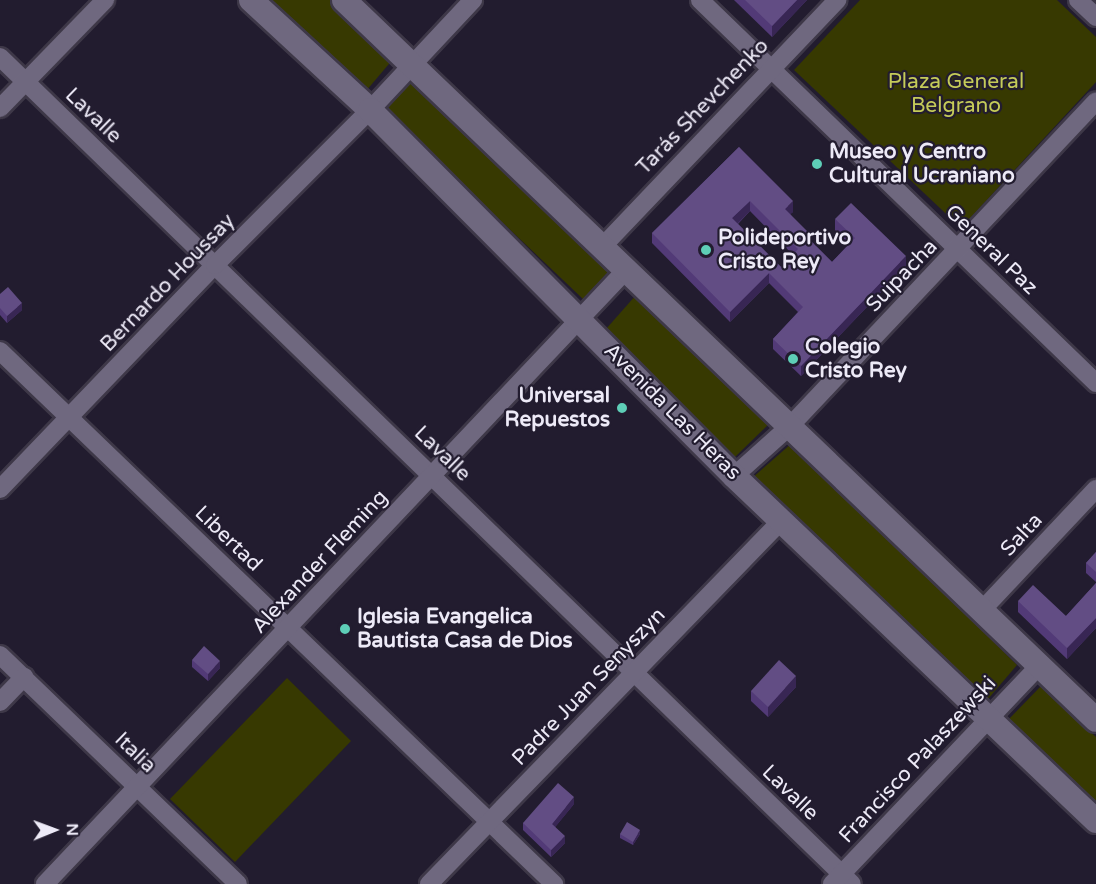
<!DOCTYPE html>
<meta charset="utf-8">
<style>
body{margin:0}
#map{position:relative;width:1096px;height:884px;overflow:hidden;background:#221c2f;font-family:"Varela Round",sans-serif}
div>[style]{position:absolute}
[style*='--x']{left:calc(var(--x)*1px);top:calc(var(--y)*1px);width:calc(var(--w)*1px);rotate:calc(var(--a)*1deg)}
.green>*{inset:0;background:#373901}
.roads{filter:drop-shadow(2px 0 #3e3848) drop-shadow(-2px 0 #3e3848) drop-shadow(0 2px #3e3848) drop-shadow(0 -2px #3e3848)}
.minor>*{height:18px;margin:-9px;padding:0 9px;transform-origin:9px;border-radius:9px;background:#6f687f}
.secondary>*{height:24px;margin:-12px;padding:0 12px;transform-origin:12px;border-radius:12px;background:#6f687f}
.wall>*{inset:0;background:#523a77}
.shaded-wall>*{inset:0;background:#382654}
.building>*{inset:0;background:#624d84}
.dots>*{width:16px;height:16px;translate:-50% -50%;box-sizing:border-box;border:3px solid #221c2f;border-radius:50%}
span{translate:-50% -50%;white-space:nowrap;text-align:center;line-height:1.15;-webkit-text-stroke:4.5px #221c2f;paint-order:stroke}
.park-label{font-size:21px;color:#c5cb59}
.street-label{font-size:21px;color:#edeaf7}
.poi-label{font-size:21px;color:#edeaf7;font-weight:700}
.left{translate:0 -50%;text-align:left}
.right{translate:-100% -50%;text-align:right}
.north{position:absolute;left:24px;top:800px;width:60px;height:60px;-webkit-text-stroke:4px #221c2f;paint-order:stroke;rotate:89deg;font-size:16px;font-weight:700;line-height:24px;text-align:center;color:#edeaf7}
.north::after{content:'';display:block;margin:auto;width:21px;height:27px;background:#edeaf7;clip-path:polygon(50% 0,100% 100%,50% 72%,0 100%)}
</style>
<div id="map">
<div class="green">
<div style="clip-path:polygon(266px 0,333px 0,394px 58px,366px 91px)"></div>
<div style="clip-path:polygon(860px 0,1057px 0,1096px 37px,1096px 82px,961px 228px,794px 70px)"></div>
<div style="clip-path:polygon(412px 80px,611px 269px,583px 299px,385px 111px)"></div>
<div style="clip-path:polygon(636px 295px,770px 423px,734px 458px,606px 329px)"></div>
<div style="clip-path:polygon(792px 443px,1017px 665px,988px 699px,751px 479px)"></div>
<div style="clip-path:polygon(287px 678px,351px 741px,235px 862px,170px 799px)"></div>
<div style="clip-path:polygon(1041px 686px,1096px 737px,1096px 804px,1006px 722px)"></div>
</div>
<div class="roads">
<div class="minor">
<div style="--x:700;--y:0;--w:551;--a:44.04"></div>
<div style="--x:1078;--y:0;--w:25;--a:43"></div>
<div style="--x:0;--y:57;--w:1187;--a:44.15"></div>
<div style="--x:0;--y:108;--w:151;--a:-45.8"></div>
<div style="--x:603;--y:246;--w:340;--a:-46.4"></div>
<div style="--x:0;--y:351;--w:769;--a:43.89"></div>
<div style="--x:734;--y:476;--w:75;--a:-41.8"></div>
<div style="--x:790;--y:426;--w:446;--a:-46.7"></div>
<div style="--x:0;--y:489;--w:310;--a:-46.2"></div>
<div style="--x:215;--y:265;--w:219;--a:-45"></div>
<div style="--x:370;--y:110;--w:151;--a:-46.9"></div>
<div style="--x:981;--y:611;--w:168;--a:-46.7"></div>
<div style="--x:0;--y:655;--w:330;--a:43.9"></div>
<div style="--x:0;--y:702;--w:35;--a:-46"></div>
<div style="--x:45;--y:884;--w:845;--a:-46.58"></div>
<div style="--x:429;--y:884;--w:506;--a:-45.88"></div>
<div style="--x:832;--y:884;--w:299;--a:-46.5"></div>
</div>
<div class="secondary">
<div style="--x:251;--y:0;--w:162;--a:42.7"></div>
<div style="--x:370;--y:110;--w:516;--a:45.16"></div>
<div style="--x:734;--y:476;--w:500;--a:43.62"></div>
<div style="--x:344;--y:0;--w:1041;--a:43.75"></div>
</div>
</div>
<div class="wall">
<div style="clip-path:polygon(734px 0,807px 0,772px 37px)"></div>
<div style="clip-path:polygon(evenodd,739px 147px,793px 212px,790px 214px,808px 238px,832px 262px,849px 244px,835px 230px,835px 219px,906px 266px,801px 376px,773px 349px,773px 339px,798px 312px,769px 283px,730px 322px,652px 243px,652px 233px,739px 147px,750px 211px,793px 255px,781px 267px,738px 224px,750px 211px)"></div>
<div style="clip-path:polygon(0 294px,22px 310px,7px 323px,0 315px)"></div>
<div style="clip-path:polygon(1096px 552px,1096px 582px,1086px 573px,1086px 563px)"></div>
<div style="clip-path:polygon(1096px 583px,1096px 628px,1067px 659px,1018px 612px,1018px 601px,1066px 616px)"></div>
<div style="clip-path:polygon(192px 660px,220px 668px,208px 681px,192px 667px)"></div>
<div style="clip-path:polygon(796px 687px,768px 717px,751px 701px,751px 691px)"></div>
<div style="clip-path:polygon(574px 804px,555px 827px,565px 843px,551px 857px,523px 830px,523px 823px)"></div>
<div style="clip-path:polygon(620px 834px,640px 834px,633px 845px,620px 838px)"></div>
</div>
<div class="shaded-wall">
<div style="clip-path:polygon(797px 0,807px 0,772px 37px,772px 26px)"></div>
<div style="clip-path:polygon(750px 201px,750px 211px,732px 229px,732px 218px)"></div>
<div style="clip-path:polygon(793px 201px,793px 212px,785px 219px,785px 209px)"></div>
<div style="clip-path:polygon(906px 256px,906px 266px,801px 376px,801px 366px)"></div>
<div style="clip-path:polygon(769px 273px,769px 283px,730px 322px,730px 312px)"></div>
<div style="clip-path:polygon(22px 303px,22px 310px,7px 323px,7px 316px)"></div>
<div style="clip-path:polygon(1096px 618px,1096px 628px,1067px 659px,1067px 648px)"></div>
<div style="clip-path:polygon(220px 661px,220px 668px,208px 681px,208px 674px)"></div>
<div style="clip-path:polygon(796px 676px,796px 687px,768px 717px,768px 707px)"></div>
<div style="clip-path:polygon(574px 797px,574px 804px,552px 831px,552px 824px)"></div>
<div style="clip-path:polygon(640px 830px,640px 834px,633px 845px,633px 842px)"></div>
<div style="clip-path:polygon(565px 836px,565px 843px,551px 857px,551px 850px)"></div>
</div>
<div class="building">
<div style="clip-path:polygon(745px 0,797px 0,772px 26px)"></div>
<div style="clip-path:polygon(evenodd,739px 147px,793px 201px,785px 209px,808px 232px,805px 235px,832px 262px,855px 238px,835px 219px,851px 203px,906px 256px,801px 366px,773px 339px,803px 307px,769px 273px,730px 312px,652px 233px,739px 147px,750px 201px,798px 249px,781px 267px,732px 218px,750px 201px)"></div>
<div style="clip-path:polygon(8px 287px,22px 303px,7px 316px,0 308px,0 294px)"></div>
<div style="clip-path:polygon(1096px 552px,1096px 572px,1086px 563px)"></div>
<div style="clip-path:polygon(1096px 583px,1096px 618px,1067px 648px,1018px 601px,1033px 585px,1066px 616px)"></div>
<div style="clip-path:polygon(204px 646px,220px 661px,208px 674px,192px 660px)"></div>
<div style="clip-path:polygon(779px 660px,796px 676px,768px 707px,751px 691px)"></div>
<div style="clip-path:polygon(558px 783px,574px 797px,552px 824px,565px 836px,551px 850px,523px 823px)"></div>
<div style="clip-path:polygon(627px 822px,640px 830px,633px 842px,620px 834px)"></div>
</div>
<div class="dots">
<div style="left:817px;top:164px;background:#5eceb7"></div>
<div style="left:706px;top:250px;background:#5eceb7"></div>
<div style="left:793px;top:359px;background:#5eceb7"></div>
<div style="left:622px;top:408px;background:#5eceb7"></div>
<div style="left:345px;top:629px;background:#5eceb7"></div>
</div>
<div class="park-label">
<span style="left:956px;top:94px">Plaza General<br>Belgrano</span>
</div>
<div class="street-label">
<span style="left:703px;top:107px;rotate:-46deg">Tarás Shevchenko</span>
<span style="left:93px;top:116px;rotate:44deg">Lavalle</span>
<span style="left:991px;top:250px;rotate:44deg">General Paz</span>
<span style="left:902px;top:276px;rotate:-46deg">Suipacha</span>
<span style="left:168px;top:283px;rotate:-46deg">Bernardo Houssay</span>
<span style="left:672px;top:412px;rotate:45deg">Avenida Las Heras</span>
<span style="left:442px;top:454px;rotate:44deg">Lavalle</span>
<span style="left:1022px;top:535px;rotate:-47deg">Salta</span>
<span style="left:228px;top:539px;rotate:44deg">Libertad</span>
<span style="left:320px;top:562px;rotate:-47deg">Alexander Fleming</span>
<span style="left:589px;top:687px;rotate:-46deg">Padre Juan Senyszyn</span>
<span style="left:135px;top:753px;rotate:44deg">Italia</span>
<span style="left:918px;top:760px;rotate:-47deg">Francisco Palaszewski</span>
<span style="left:790px;top:793px;rotate:44deg">Lavalle</span>
</div>
<div class="poi-label">
<span class="left" style="left:829px;top:164px">Museo y Centro<br>Cultural Ucraniano</span>
<span class="left" style="left:718px;top:250px">Polideportivo<br>Cristo Rey</span>
<span class="left" style="left:805px;top:359px">Colegio<br>Cristo Rey</span>
<span class="right" style="left:610px;top:408px">Universal<br>Repuestos</span>
<span class="left" style="left:357px;top:629px">Iglesia Evangelica<br>Bautista Casa de Dios</span>
</div>
<div class="north">N</div>
</div>
